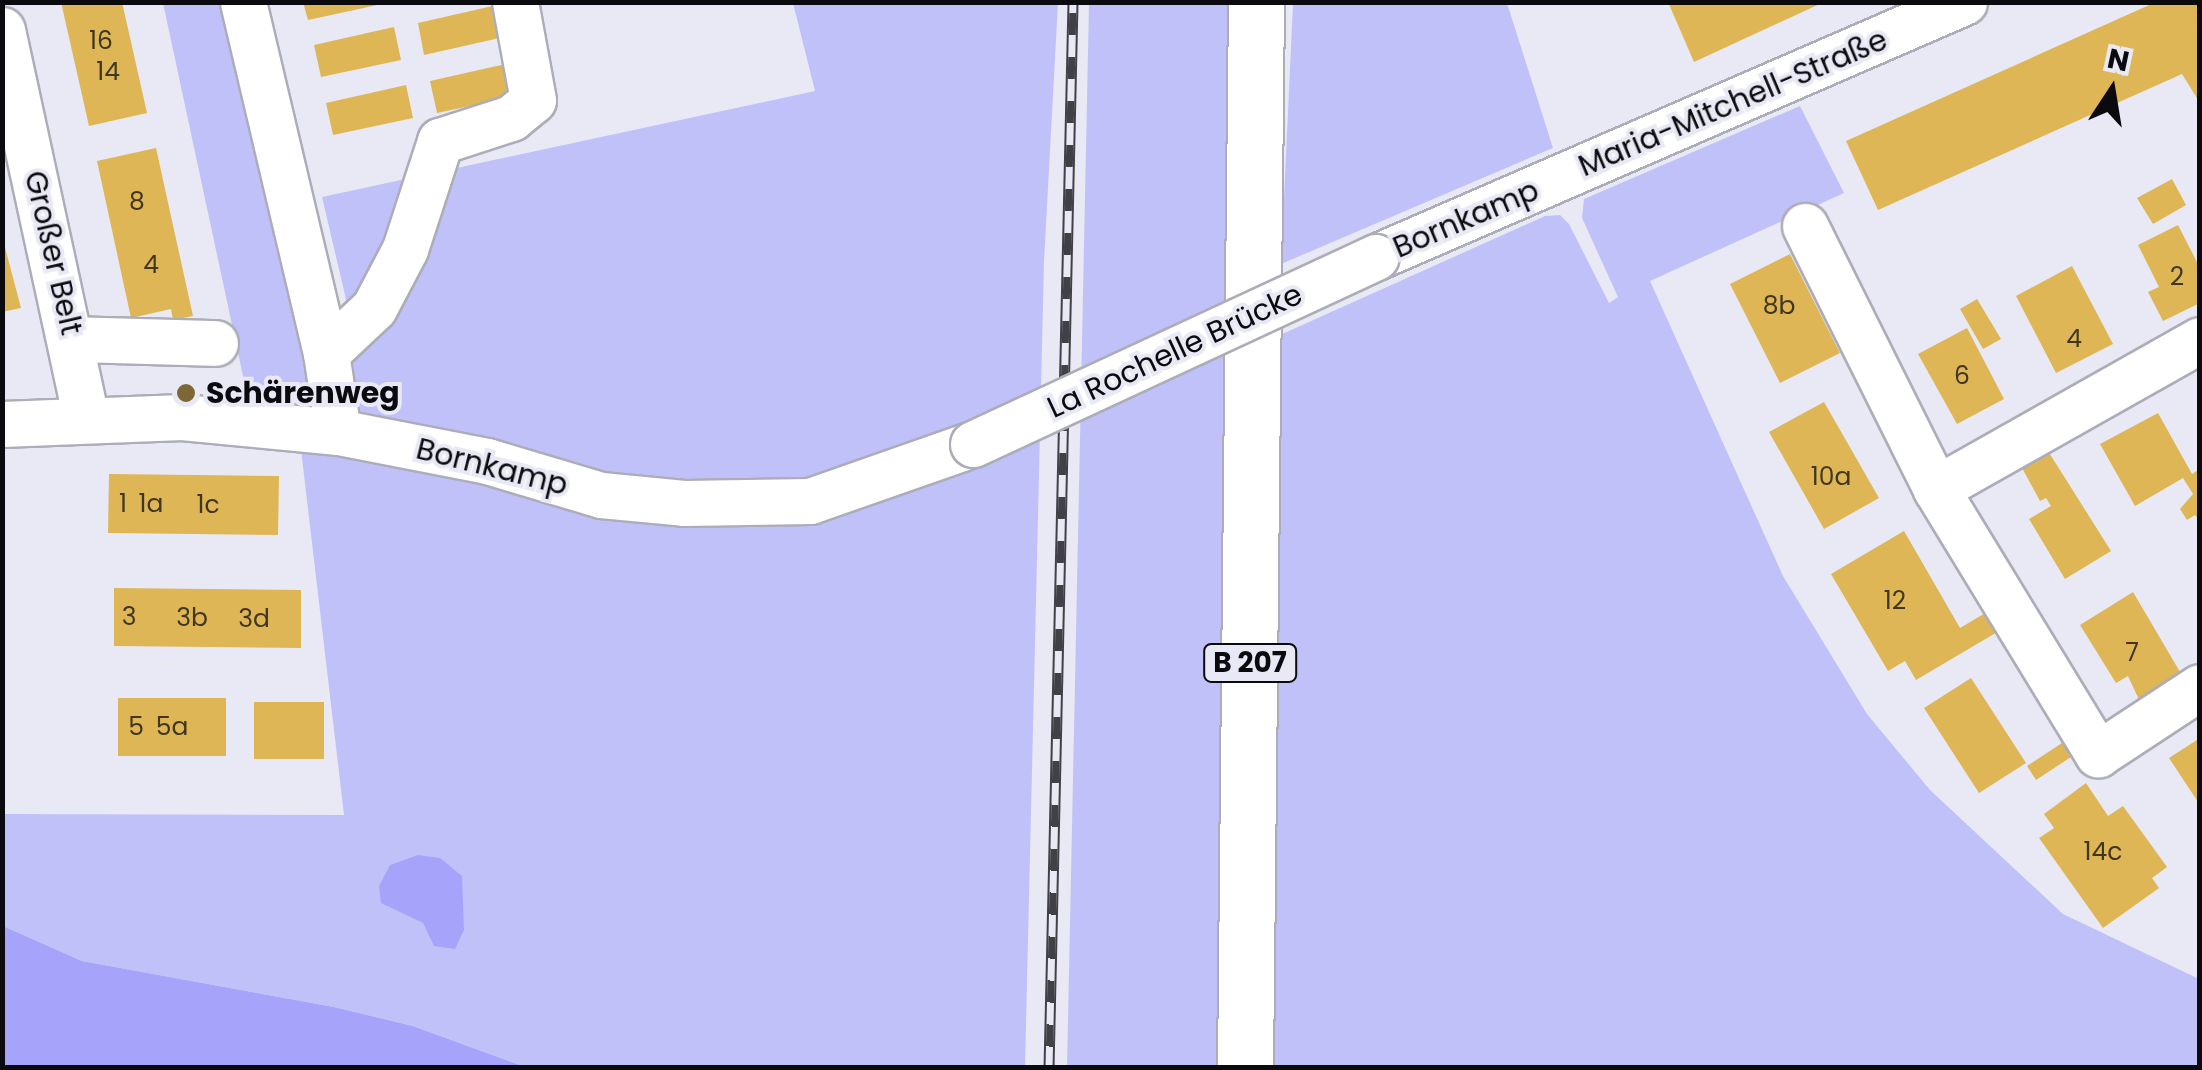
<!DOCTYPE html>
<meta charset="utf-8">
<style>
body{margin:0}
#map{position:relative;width:2202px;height:1070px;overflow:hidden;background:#e8e9f4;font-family:Poppins,sans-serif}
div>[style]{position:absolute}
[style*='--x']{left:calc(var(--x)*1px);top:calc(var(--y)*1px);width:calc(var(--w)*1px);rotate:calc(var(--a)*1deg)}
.green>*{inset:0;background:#c1c1fa}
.water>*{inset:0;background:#a6a4fa}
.building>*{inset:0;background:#deb656}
.roads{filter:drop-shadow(2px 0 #acadb8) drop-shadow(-2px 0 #acadb8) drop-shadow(0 2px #acadb8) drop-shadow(0 -2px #acadb8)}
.minor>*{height:45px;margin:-22.5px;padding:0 22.5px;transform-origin:22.5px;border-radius:22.5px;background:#fff}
.major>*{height:55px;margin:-27.5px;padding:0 27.5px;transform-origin:27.5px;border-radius:27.5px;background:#fff}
.rail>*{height:11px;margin-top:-5.5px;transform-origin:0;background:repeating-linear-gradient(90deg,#e8e9f4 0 22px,#404046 0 44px);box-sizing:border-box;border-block:2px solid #404046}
.bridges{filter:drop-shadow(2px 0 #acadb8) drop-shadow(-2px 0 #acadb8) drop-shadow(0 2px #acadb8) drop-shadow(0 -2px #acadb8)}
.minor-bridge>*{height:45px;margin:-22.5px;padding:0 22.5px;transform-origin:22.5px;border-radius:22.5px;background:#fff}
.dots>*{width:28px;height:28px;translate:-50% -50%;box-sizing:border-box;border:5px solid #e8e9f4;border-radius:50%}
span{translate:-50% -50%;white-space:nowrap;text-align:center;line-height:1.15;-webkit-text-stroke:8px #e8e9f4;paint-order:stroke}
.number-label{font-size:25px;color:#403621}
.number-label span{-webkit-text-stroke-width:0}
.shield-label span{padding:2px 8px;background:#e8e9f4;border:2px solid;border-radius:8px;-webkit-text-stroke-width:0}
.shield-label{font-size:28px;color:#0b0b0f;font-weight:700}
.street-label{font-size:30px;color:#0b0b0f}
.poi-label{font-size:30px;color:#0b0b0f;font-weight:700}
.left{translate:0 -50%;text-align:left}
.frame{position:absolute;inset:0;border:5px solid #0b0b0f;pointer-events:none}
.north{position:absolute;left:2062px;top:40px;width:100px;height:100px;-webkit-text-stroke:8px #e8e9f4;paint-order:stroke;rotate:12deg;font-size:28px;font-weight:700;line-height:40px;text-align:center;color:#0b0b0f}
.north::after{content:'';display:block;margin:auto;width:35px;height:45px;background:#0b0b0f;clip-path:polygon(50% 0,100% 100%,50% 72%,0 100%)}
</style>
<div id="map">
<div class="green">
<div style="clip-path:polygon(163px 3px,231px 3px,308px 353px,357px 346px,322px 197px,815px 91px,793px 3px,1058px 3px,1044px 262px,1025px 1067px,525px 1067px,413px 1026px,334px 1007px,82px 961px,3px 926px,3px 814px,344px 815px,294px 390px,246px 390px)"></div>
<div style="clip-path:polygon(1089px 3px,1229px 3px,1233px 356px,1545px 216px,1560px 215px,1569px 224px,1609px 303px,1618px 297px,1582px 218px,1584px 199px,1800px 106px,1844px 193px,1650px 281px,1783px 576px,1867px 714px,1930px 790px,2063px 914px,2199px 979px,2199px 1067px,1067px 1068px)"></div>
<div style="clip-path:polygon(1293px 3px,1507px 3px,1553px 148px,1281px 264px)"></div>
</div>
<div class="water">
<div style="clip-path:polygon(418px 855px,440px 858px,462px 876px,464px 930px,455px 949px,434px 946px,423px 923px,381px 903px,379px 886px,390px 865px)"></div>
<div style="clip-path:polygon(3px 926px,82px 961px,334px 1007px,413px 1026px,525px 1067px,3px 1067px)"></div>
</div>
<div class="building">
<div style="clip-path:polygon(61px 2px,122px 2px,147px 113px,89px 126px)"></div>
<div style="clip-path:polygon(303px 2px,381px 2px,382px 4px,308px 20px)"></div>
<div style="clip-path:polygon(1668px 2px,1824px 2px,1694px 62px)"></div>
<div style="clip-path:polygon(2156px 2px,2200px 2px,2200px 103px,2182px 74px,1878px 210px,1846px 141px)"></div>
<div style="clip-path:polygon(497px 5px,504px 37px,424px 55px,418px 23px)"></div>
<div style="clip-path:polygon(394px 27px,401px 60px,321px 77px,314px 45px)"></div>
<div style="clip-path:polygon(510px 63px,517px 96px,437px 113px,430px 81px)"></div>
<div style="clip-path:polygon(406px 85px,413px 118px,333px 135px,326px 103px)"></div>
<div style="clip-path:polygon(156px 148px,193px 316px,173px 320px,171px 309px,131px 318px,97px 161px)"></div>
<div style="clip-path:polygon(2172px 179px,2186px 205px,2153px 224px,2137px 198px)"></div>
<div style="clip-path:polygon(2178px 225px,2200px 268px,2200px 303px,2163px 321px,2148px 292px,2159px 287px,2138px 245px)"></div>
<div style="clip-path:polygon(2px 236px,21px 308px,2px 312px)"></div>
<div style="clip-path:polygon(1790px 254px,1840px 353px,1780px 383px,1730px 284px)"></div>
<div style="clip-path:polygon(2072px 266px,2113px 344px,2056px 373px,2016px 296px)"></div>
<div style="clip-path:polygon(1977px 299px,2001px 339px,1983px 349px,1960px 309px)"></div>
<div style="clip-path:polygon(1967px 328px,2004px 399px,1957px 424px,1918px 354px)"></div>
<div style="clip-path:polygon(1824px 402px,1879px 498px,1824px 529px,1769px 432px)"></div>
<div style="clip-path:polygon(2158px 413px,2192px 474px,2200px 469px,2200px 521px,2195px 515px,2187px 520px,2180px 509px,2193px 494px,2183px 478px,2135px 506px,2100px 444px)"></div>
<div style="clip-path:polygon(2048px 451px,2111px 551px,2065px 579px,2029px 519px,2051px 506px,2046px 498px,2040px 501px,2021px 466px)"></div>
<div style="clip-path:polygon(109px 474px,279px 476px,278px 535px,108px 533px)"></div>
<div style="clip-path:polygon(1904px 531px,1960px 628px,1987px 612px,1999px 631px,1916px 680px,1905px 661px,1888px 671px,1831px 574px)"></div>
<div style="clip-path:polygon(114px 588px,301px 590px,301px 648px,114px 646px)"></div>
<div style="clip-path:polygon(2133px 592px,2183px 677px,2141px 704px,2128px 676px,2116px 683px,2080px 625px)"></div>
<div style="clip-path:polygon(1971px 678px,2026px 763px,1979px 793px,1924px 708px)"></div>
<div style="clip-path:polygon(118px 698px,226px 698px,226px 756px,118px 756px)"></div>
<div style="clip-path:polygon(254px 702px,324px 702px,324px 759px,254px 759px)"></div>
<div style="clip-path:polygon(2200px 738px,2200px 805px,2169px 758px)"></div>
<div style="clip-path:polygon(2065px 741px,2074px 755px,2036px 780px,2027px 766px)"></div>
<div style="clip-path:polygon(2086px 783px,2108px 816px,2123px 806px,2167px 867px,2152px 878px,2159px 888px,2103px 928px,2039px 838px,2054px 828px,2044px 814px)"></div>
</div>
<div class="roads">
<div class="minor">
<div style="--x:243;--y:2;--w:361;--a:76.7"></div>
<div style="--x:326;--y:353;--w:80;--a:81.4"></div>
<div style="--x:2;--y:30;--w:396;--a:77.8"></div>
<div style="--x:1805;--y:226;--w:294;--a:63.5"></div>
<div style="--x:1376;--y:257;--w:641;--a:-23.45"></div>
<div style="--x:72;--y:339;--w:143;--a:1.6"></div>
<div style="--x:2200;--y:340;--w:303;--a:150.6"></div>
<div style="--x:1936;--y:489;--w:311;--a:58.6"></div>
<div style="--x:2098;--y:754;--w:122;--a:-33.3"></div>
<div style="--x:326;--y:353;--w:66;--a:-43.2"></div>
<div style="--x:374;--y:308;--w:67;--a:-62.3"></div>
<div style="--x:405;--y:249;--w:114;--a:-72"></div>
<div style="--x:440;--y:141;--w:75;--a:-17.9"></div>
<div style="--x:511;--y:118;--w:28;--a:-39"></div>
<div style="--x:533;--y:100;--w:100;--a:-100.4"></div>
<div style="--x:2;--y:424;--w:180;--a:-2.2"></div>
<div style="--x:182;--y:417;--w:157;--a:5.5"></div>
<div style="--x:338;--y:432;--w:152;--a:11"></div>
<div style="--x:487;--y:461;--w:119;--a:16.6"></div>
<div style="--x:601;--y:495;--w:83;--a:5.5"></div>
<div style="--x:684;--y:503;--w:126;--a:-0.9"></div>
<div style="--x:810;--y:501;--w:173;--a:-19.3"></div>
</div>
<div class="major">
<div style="--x:1245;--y:1068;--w:1066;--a:-89.41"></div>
</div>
</div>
<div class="rail">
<div style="--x:1049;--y:1068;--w:1066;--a:-88.71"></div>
</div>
<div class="bridges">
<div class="minor-bridge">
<div style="--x:973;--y:444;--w:444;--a:-24.9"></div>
</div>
</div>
<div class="dots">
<div style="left:186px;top:393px;background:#7c6736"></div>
</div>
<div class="number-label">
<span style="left:101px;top:41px">16</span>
<span style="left:108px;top:72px">14</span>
<span style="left:137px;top:202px">8</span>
<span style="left:151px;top:265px">4</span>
<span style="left:2177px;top:277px">2</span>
<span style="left:1779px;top:306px">8b</span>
<span style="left:2074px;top:339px">4</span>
<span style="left:1962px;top:376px">6</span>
<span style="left:1831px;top:477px">10a</span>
<span style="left:123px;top:504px">1</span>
<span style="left:151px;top:504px">1a</span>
<span style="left:208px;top:505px">1c</span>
<span style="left:1895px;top:601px">12</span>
<span style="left:129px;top:617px">3</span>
<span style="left:192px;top:618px">3b</span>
<span style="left:254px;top:619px">3d</span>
<span style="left:2132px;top:653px">7</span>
<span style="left:136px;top:727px">5</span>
<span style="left:172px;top:727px">5a</span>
<span style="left:2103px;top:852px">14c</span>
</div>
<div class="shield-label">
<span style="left:1250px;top:663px">B 207</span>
</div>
<div class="street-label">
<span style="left:1733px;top:103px;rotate:-23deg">Maria-Mitchell-Straße</span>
<span style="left:1466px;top:219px;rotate:-23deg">Bornkamp</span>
<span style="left:53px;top:253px;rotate:77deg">Großer Belt</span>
<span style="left:1175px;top:351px;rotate:-25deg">La Rochelle Brücke</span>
<span style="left:492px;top:467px;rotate:14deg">Bornkamp</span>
</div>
<div class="poi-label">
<span class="left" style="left:206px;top:393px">Schärenweg</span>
</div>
<div class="frame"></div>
<div class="north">N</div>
</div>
